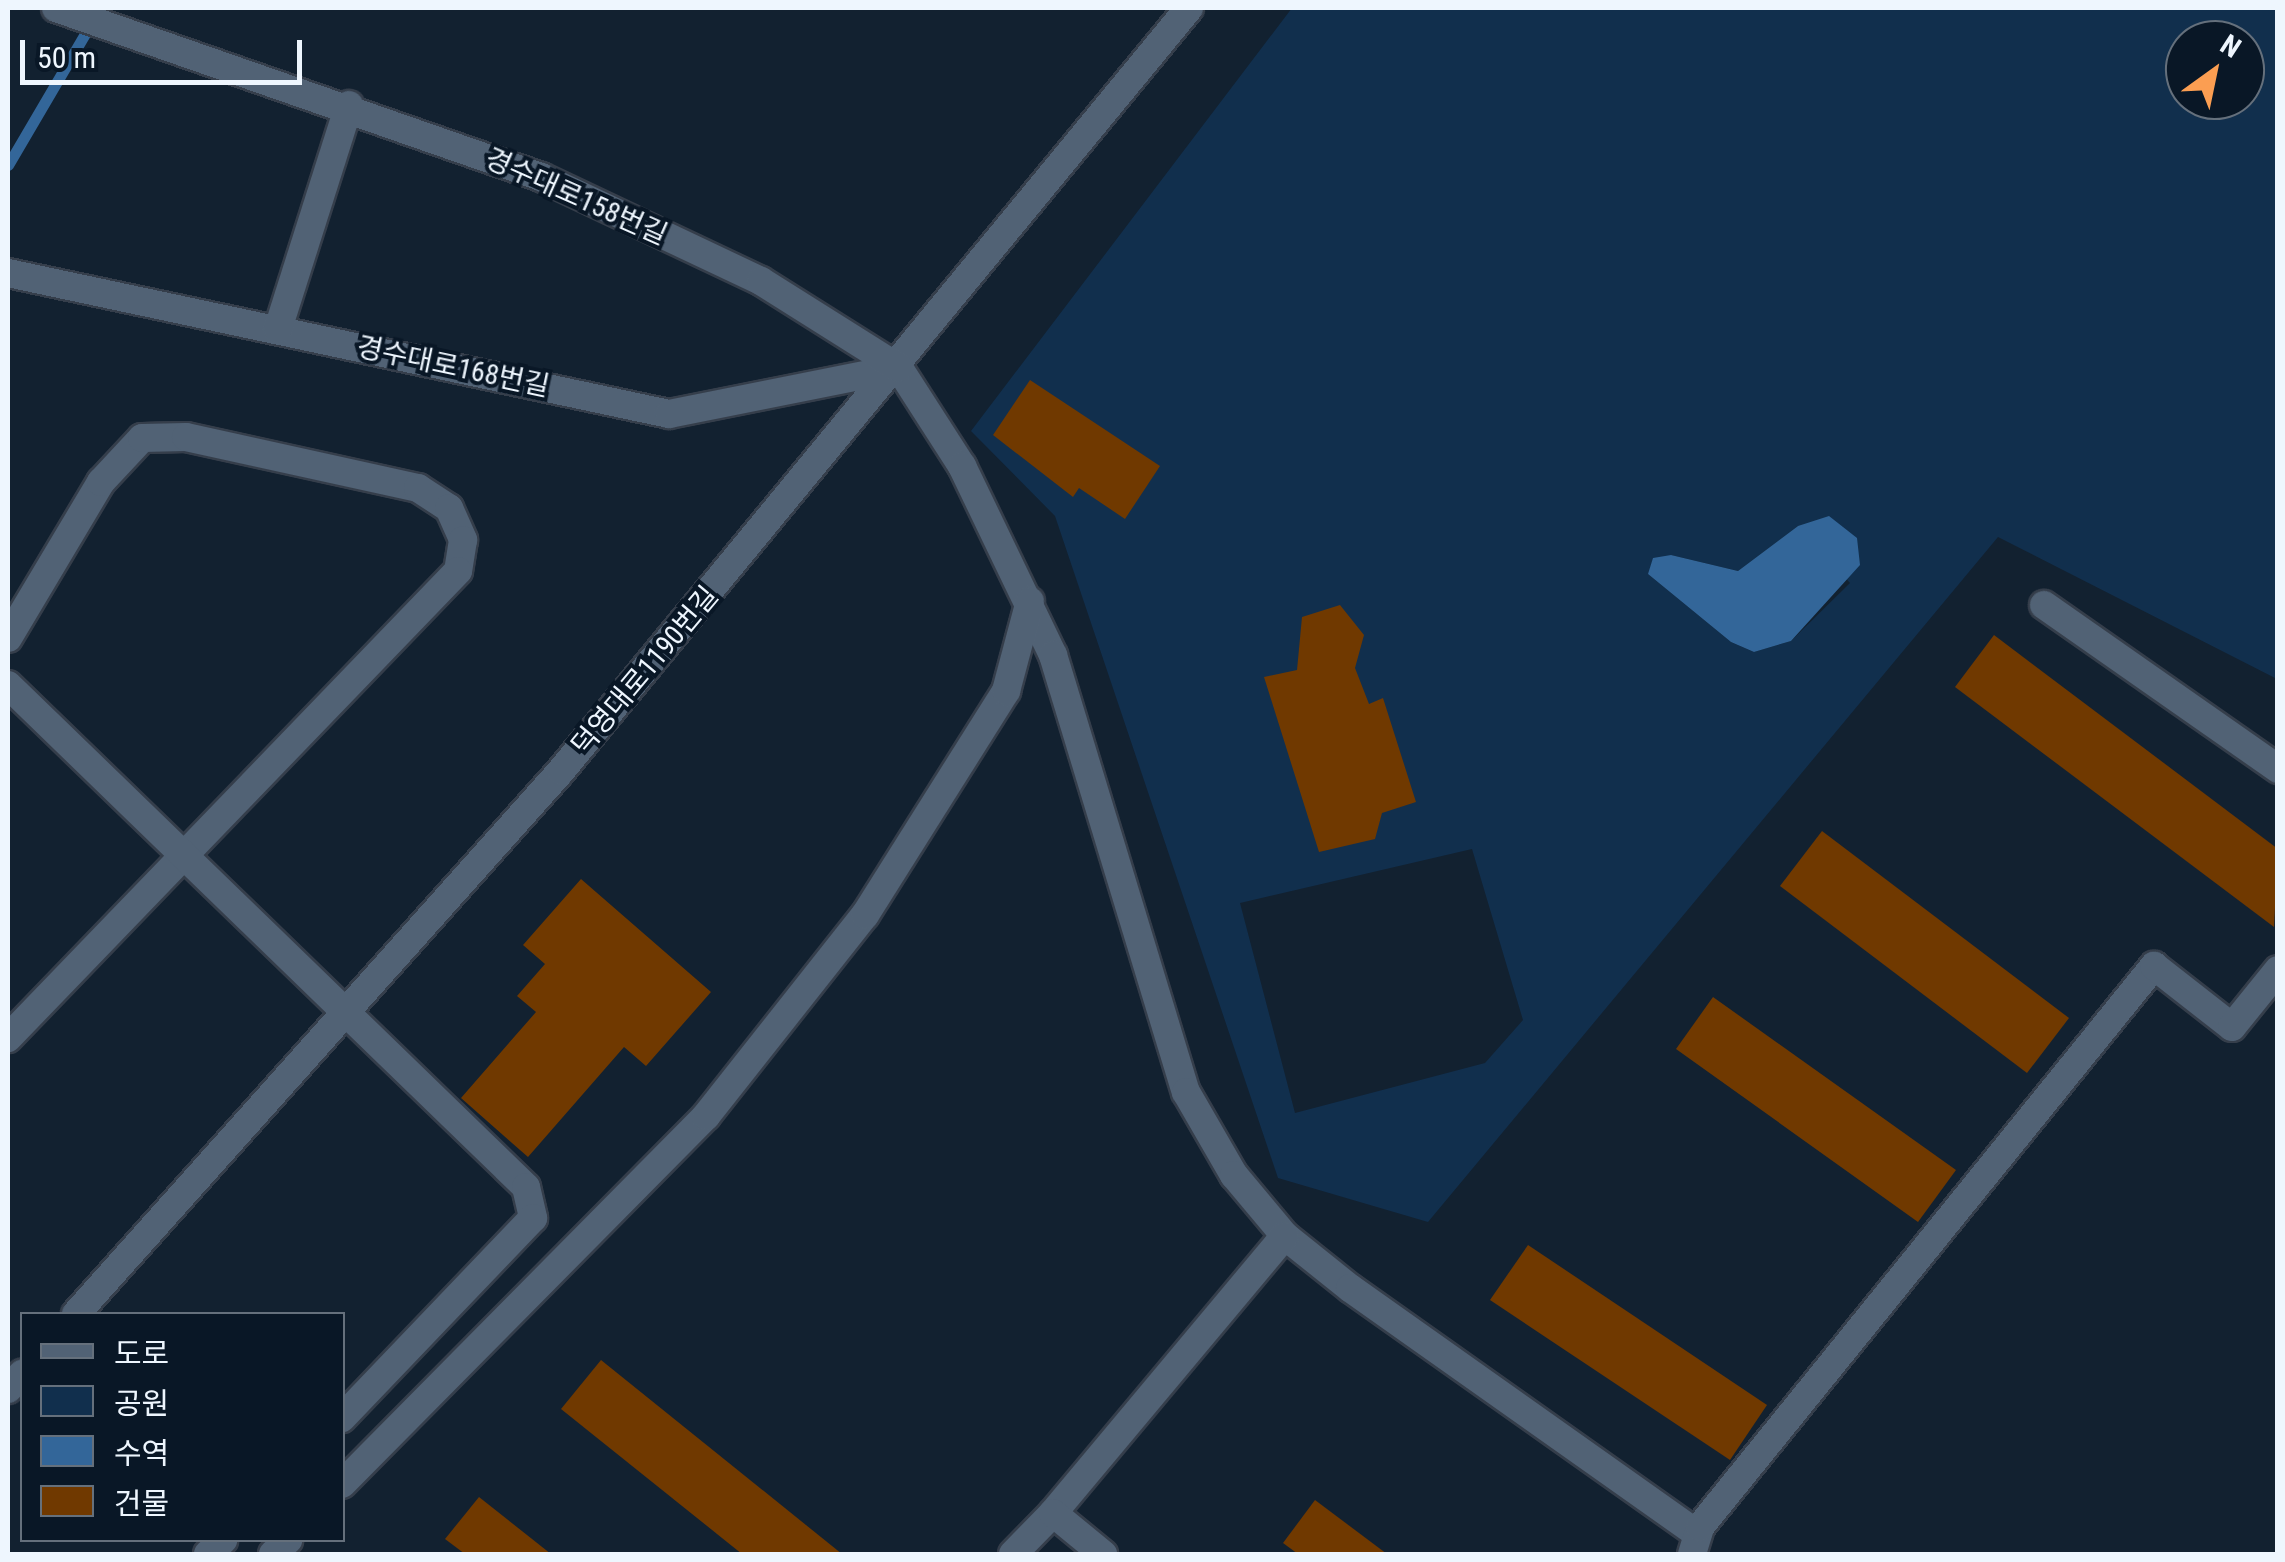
<!DOCTYPE html>
<meta charset="utf-8">
<style>
body{margin:0}
#map{position:relative;width:2285px;height:1562px;overflow:hidden;background:#122130;font-family:"Roboto Condensed","Noto Sans KR",sans-serif}
div>[style]{position:absolute}
[style*='--x']{left:calc(var(--x)*1px);top:calc(var(--y)*1px);width:calc(var(--w)*1px);rotate:calc(var(--a)*1deg)}
.green>*{inset:0;background:#112f4d}
.water>*{inset:0;background:#369}
.stream>*{height:11px;margin:-5.5px;padding:0 5.5px;transform-origin:5.5px;border-radius:5.5px;background:#369}
.building>*{inset:0;background:#703900}
.roads{filter:drop-shadow(2px 0 #353e4b) drop-shadow(-2px 0 #353e4b) drop-shadow(0 2px #353e4b) drop-shadow(0 -2px #353e4b)}
.minor>*{height:28px;margin:-14px;padding:0 14px;transform-origin:14px;border-radius:14px;background:#516275}
.tertiary>*{height:28px;margin:-14px;padding:0 14px;transform-origin:14px;border-radius:14px;background:#516275}
.secondary>*{height:28px;margin:-14px;padding:0 14px;transform-origin:14px;border-radius:14px;background:#516275}
span{translate:-50% -50%;white-space:nowrap;text-align:center;line-height:1.15;-webkit-text-stroke:8px #091726;paint-order:stroke}
.street-label{font-size:28px;color:#eef6fe}
.frame{position:absolute;inset:0;border:10px solid #eef6fe;pointer-events:none}
.legend{position:absolute;left:20px;top:1312px;width:325px;height:230px;box-sizing:border-box;background:#091726;border:2px solid #65707c;margin:0;padding:12px 18px;list-style:none;font-size:30px;color:#eef6fe}
.legend li{display:flex;align-items:center;gap:20px;height:50px}
.legend b{width:50px;border:2px solid #65707c}
.north{position:absolute;left:2165px;top:20px;width:100px;height:100px;box-sizing:border-box;background:#091726;border:2px solid #65707c;border-radius:50%;rotate:33deg;font-size:28px;font-weight:700;line-height:40px;text-align:center;color:#eef6fe}
.north::after{content:'';display:block;margin:auto;width:35px;height:45px;background:#fb9e52;clip-path:polygon(50% 0,100% 100%,50% 72%,0 100%)}
.scale{position:absolute;left:20px;top:40px;width:282px;height:45px;box-sizing:border-box;border:5px solid #eef6fe;border-top:0;padding-left:12px;font-size:30px;line-height:35px;white-space:nowrap;color:#eef6fe;-webkit-text-stroke:8px #091726;paint-order:stroke}
</style>
<div id="map">
<div class="green">
<div style="clip-path:polygon(evenodd,1292px 8px,2277px 8px,2277px 679px,1998px 537px,1428px 1222px,1278px 1178px,1055px 516px,971px 431px,1292px 8px,2185px 40px,2245px 40px,2245px 100px,2185px 100px,2185px 40px,1292px 8px,1798px 526px,1850px 583px,1791px 641px,1754px 652px,1731px 642px,1648px 574px,1671px 555px,1738px 571px,1798px 526px,1292px 8px,1472px 849px,1523px 1020px,1485px 1063px,1295px 1113px,1240px 903px,1472px 849px)"></div>
</div>
<div class="water">
<div style="clip-path:polygon(1829px 516px,1857px 538px,1860px 565px,1791px 641px,1754px 652px,1731px 642px,1648px 574px,1653px 558px,1671px 555px,1738px 571px,1798px 526px)"></div>
</div>
<div class="stream">
<div style="--x:8;--y:165;--w:182;--a:-59.6"></div>
</div>
<div class="building">
<div style="clip-path:polygon(1030px 380px,1160px 466px,1125px 519px,1079px 488px,1073px 497px,993px 435px)"></div>
<div style="clip-path:polygon(1340px 605px,1364px 635px,1355px 668px,1369px 704px,1383px 698px,1416px 802px,1382px 813px,1375px 839px,1319px 852px,1264px 677px,1297px 670px,1302px 617px)"></div>
<div style="clip-path:polygon(1994px 635px,2278px 849px,2274px 927px,1955px 687px)"></div>
<div style="clip-path:polygon(1822px 831px,2069px 1018px,2027px 1073px,1780px 886px)"></div>
<div style="clip-path:polygon(581px 879px,711px 992px,646px 1066px,624px 1047px,528px 1157px,461px 1098px,536px 1012px,517px 996px,545px 964px,523px 945px)"></div>
<div style="clip-path:polygon(1713px 997px,1956px 1170px,1918px 1222px,1676px 1049px)"></div>
<div style="clip-path:polygon(1528px 1245px,1767px 1405px,1730px 1460px,1490px 1300px)"></div>
<div style="clip-path:polygon(601px 1360px,842px 1554px,742px 1554px,561px 1409px)"></div>
<div style="clip-path:polygon(479px 1497px,551px 1554px,465px 1554px,445px 1539px)"></div>
<div style="clip-path:polygon(1315px 1500px,1387px 1554px,1298px 1554px,1283px 1543px)"></div>
</div>
<div class="roads">
<div class="minor">
<div style="--x:8;--y:273;--w:676;--a:12.04"></div>
<div style="--x:669;--y:414;--w:235;--a:-11.3"></div>
<div style="--x:899;--y:368;--w:117;--a:57.3"></div>
<div style="--x:962;--y:466;--w:210;--a:64.3"></div>
<div style="--x:1053;--y:655;--w:457;--a:73.1"></div>
<div style="--x:1186;--y:1092;--w:96;--a:60"></div>
<div style="--x:1234;--y:1175;--w:80;--a:50.1"></div>
<div style="--x:1285;--y:1236;--w:83;--a:38.7"></div>
<div style="--x:1350;--y:1288;--w:426;--a:35.3"></div>
<div style="--x:278;--y:329;--w:235;--a:-72.4"></div>
<div style="--x:2044;--y:605;--w:286;--a:35"></div>
<div style="--x:8;--y:638;--w:182;--a:-59.2"></div>
<div style="--x:101;--y:482;--w:60;--a:-47"></div>
<div style="--x:142;--y:438;--w:44;--a:-1.3"></div>
<div style="--x:186;--y:437;--w:238;--a:12.4"></div>
<div style="--x:418;--y:488;--w:37;--a:33"></div>
<div style="--x:449;--y:508;--w:35;--a:66"></div>
<div style="--x:463;--y:540;--w:31;--a:99"></div>
<div style="--x:458;--y:571;--w:649;--a:133.94"></div>
<div style="--x:8;--y:685;--w:721;--a:44.1"></div>
<div style="--x:526;--y:1187;--w:32;--a:77"></div>
<div style="--x:533;--y:1218;--w:277;--a:133.7"></div>
<div style="--x:342;--y:1484;--w:518;--a:-45.31"></div>
<div style="--x:706;--y:1116;--w:256;--a:-51.7"></div>
<div style="--x:865;--y:915;--w:265;--a:-57.8"></div>
<div style="--x:1006;--y:691;--w:93;--a:-75.1"></div>
<div style="--x:1053;--y:1513;--w:361;--a:-50.1"></div>
<div style="--x:208;--y:1554;--w:21;--a:-43"></div>
<div style="--x:273;--y:1554;--w:21;--a:-43"></div>
<div style="--x:1013;--y:1554;--w:57;--a:-45.7"></div>
<div style="--x:1053;--y:1513;--w:65;--a:39.4"></div>
<div style="--x:1692;--y:1554;--w:28;--a:-73"></div>
<div style="--x:1700;--y:1527;--w:722;--a:-51.02"></div>
<div style="--x:2154;--y:966;--w:99;--a:38"></div>
<div style="--x:2232;--y:1027;--w:73;--a:-51.1"></div>
</div>
<div class="tertiary">
<div style="--x:76;--y:1314;--w:728;--a:-48.23"></div>
<div style="--x:561;--y:771;--w:988;--a:-50.54"></div>
<div style="--x:8;--y:1389;--w:21;--a:-47"></div>
</div>
<div class="secondary">
<div style="--x:56;--y:8;--w:514;--a:19.21"></div>
<div style="--x:541;--y:177;--w:243;--a:25.3"></div>
<div style="--x:761;--y:281;--w:163;--a:32.2"></div>
</div>
</div>
<div class="street-label">
<span style="left:576px;top:197px;rotate:24deg">경수대로158번길</span>
<span style="left:453px;top:367px;rotate:12deg">경수대로168번길</span>
<span style="left:645px;top:671px;rotate:-50deg">덕영대로1190번길</span>
</div>
<div class="frame"></div>
<ul class="legend">
<li><b style="height:12px;background:#516275"></b>도로</li>
<li><b style="height:28px;background:#112f4d"></b>공원</li>
<li><b style="height:28px;background:#369"></b>수역</li>
<li><b style="height:28px;background:#703900"></b>건물</li>
</ul>
<div class="north">N</div>
<div class="scale">50 m</div>
</div>
